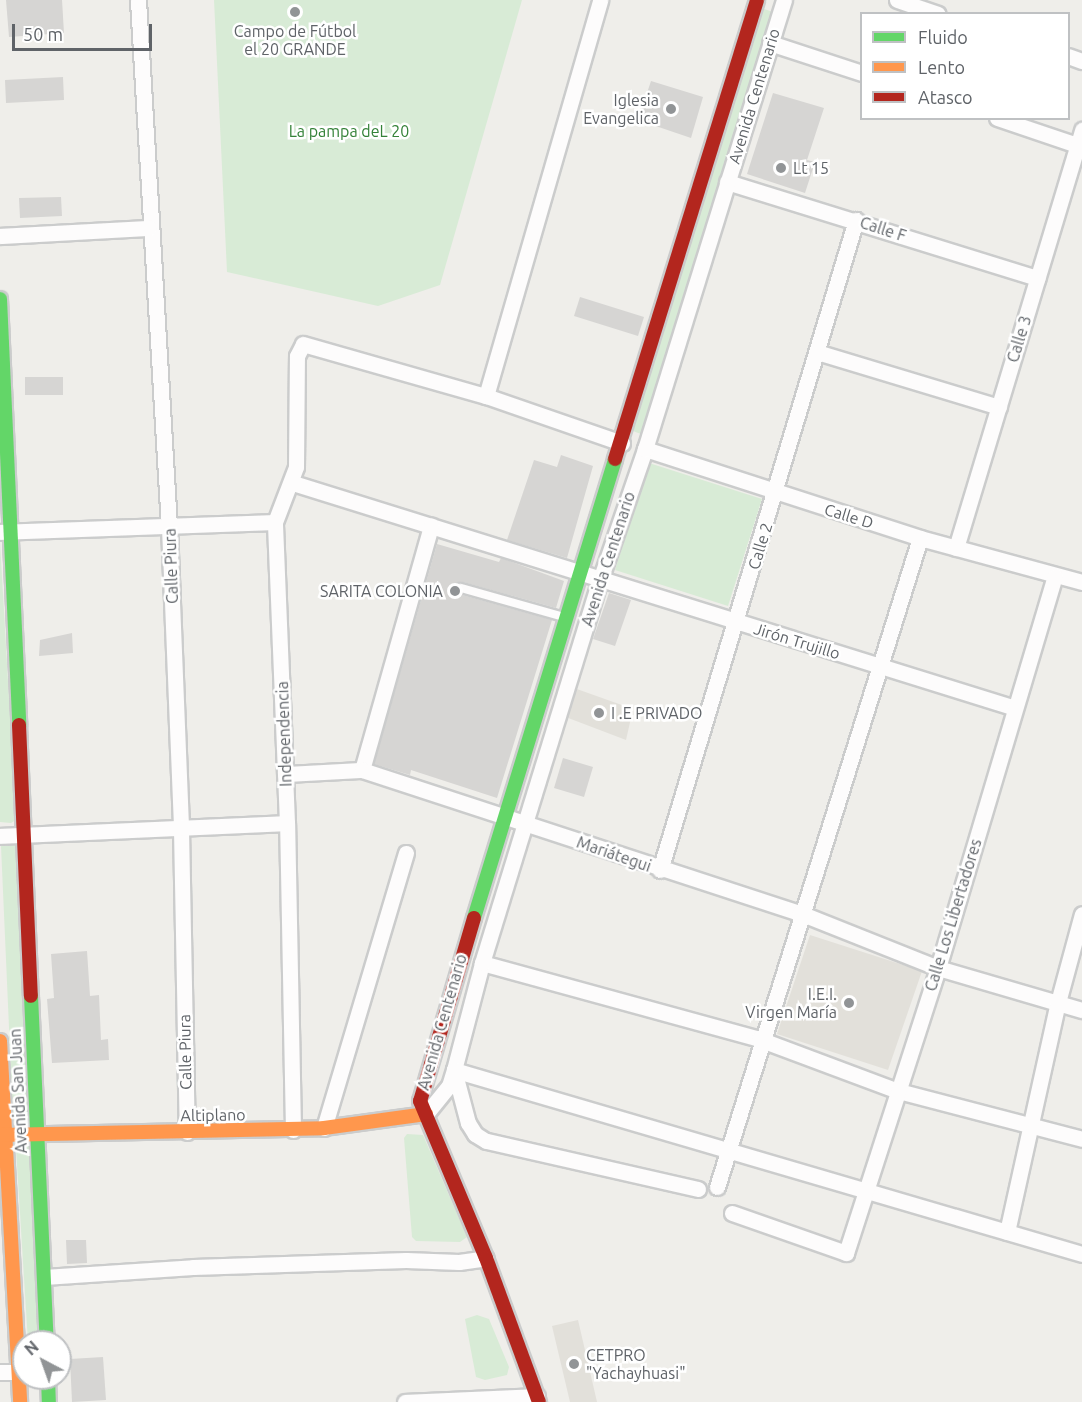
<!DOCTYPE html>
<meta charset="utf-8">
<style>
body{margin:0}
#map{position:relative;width:1082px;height:1402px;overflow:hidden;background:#efeeea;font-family:Ubuntu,sans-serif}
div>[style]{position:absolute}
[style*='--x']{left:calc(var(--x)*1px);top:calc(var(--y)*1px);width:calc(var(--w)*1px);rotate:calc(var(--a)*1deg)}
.education>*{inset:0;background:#e2e0da}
.green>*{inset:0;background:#d8ebd6}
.building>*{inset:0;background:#d6d5d3}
.roads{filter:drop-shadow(2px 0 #cbcccc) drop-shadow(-2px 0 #cbcccc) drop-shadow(0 2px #cbcccc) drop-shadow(0 -2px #cbcccc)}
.lane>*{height:8px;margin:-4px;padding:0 4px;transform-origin:4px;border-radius:4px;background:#fdfcfc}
.street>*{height:15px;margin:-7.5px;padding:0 7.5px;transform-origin:7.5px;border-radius:7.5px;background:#fdfcfc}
.fast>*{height:14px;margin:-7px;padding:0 7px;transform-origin:7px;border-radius:7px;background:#63d668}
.slow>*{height:14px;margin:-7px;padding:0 7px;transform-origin:7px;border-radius:7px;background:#ff974d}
.jam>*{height:14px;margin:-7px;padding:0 7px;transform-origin:7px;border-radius:7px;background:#b3261e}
.dots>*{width:16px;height:16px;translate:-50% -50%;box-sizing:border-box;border:3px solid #fff;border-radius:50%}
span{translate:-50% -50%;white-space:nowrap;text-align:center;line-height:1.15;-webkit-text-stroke:5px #fff;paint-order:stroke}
.poi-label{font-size:16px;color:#5f6368}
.right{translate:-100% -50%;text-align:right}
.left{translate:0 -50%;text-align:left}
.street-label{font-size:16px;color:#5f6368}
.park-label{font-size:16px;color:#348238}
.legend{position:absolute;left:860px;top:12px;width:210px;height:108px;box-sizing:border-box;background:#fff;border:2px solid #bfc1c3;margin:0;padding:8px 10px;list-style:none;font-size:18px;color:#5f6368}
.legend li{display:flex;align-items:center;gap:12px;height:30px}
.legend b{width:30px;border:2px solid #bfc1c3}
.north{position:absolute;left:12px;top:1330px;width:60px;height:60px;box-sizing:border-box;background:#fff;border:2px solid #bfc1c3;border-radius:50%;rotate:319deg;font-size:16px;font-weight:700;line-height:24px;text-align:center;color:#5f6368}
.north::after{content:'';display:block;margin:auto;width:21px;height:27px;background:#919496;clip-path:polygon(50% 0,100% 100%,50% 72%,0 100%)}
.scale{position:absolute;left:12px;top:24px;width:140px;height:27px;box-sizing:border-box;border:3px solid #5f6368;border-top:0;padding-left:8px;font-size:18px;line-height:21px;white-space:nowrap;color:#5f6368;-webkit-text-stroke:4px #fff;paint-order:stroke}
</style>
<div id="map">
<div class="education">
<div style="clip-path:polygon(574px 688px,633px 709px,626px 740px,563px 716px)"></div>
<div style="clip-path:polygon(810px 935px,922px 971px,888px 1070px,777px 1034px)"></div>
<div style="clip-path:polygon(578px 1320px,597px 1402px,570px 1402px,552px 1326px)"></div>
</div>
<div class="green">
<div style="clip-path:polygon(214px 0,522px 0,440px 285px,378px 306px,227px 272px)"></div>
<div style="clip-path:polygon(761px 8px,773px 12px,646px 436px,633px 431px)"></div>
<div style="clip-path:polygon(649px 463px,762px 499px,728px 606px,615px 570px)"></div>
<div style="clip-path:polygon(0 542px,16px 820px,11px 823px,0 822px)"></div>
<div style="clip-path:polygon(5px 841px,16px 842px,29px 1124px,15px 1123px,13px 1118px,1px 846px)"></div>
<div style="clip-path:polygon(407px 1134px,423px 1135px,467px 1237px,460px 1242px,416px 1241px,412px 1237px,404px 1138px)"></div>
<div style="clip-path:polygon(19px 1144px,31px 1145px,43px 1342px,28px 1342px,16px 1149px)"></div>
<div style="clip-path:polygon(477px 1315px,489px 1319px,509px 1367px,507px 1375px,485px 1380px,476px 1377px,465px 1319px)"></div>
</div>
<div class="building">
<div style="clip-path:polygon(6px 0,62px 0,64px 33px,9px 37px)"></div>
<div style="clip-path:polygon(63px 77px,64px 100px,6px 103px,5px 80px)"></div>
<div style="clip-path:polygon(651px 81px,703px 97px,691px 138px,638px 120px)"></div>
<div style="clip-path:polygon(773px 93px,824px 108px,807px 160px,815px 162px,805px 193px,747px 174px)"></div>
<div style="clip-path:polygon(61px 197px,62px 216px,20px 218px,19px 198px)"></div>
<div style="clip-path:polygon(580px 297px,644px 317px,638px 336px,574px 316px)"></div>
<div style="clip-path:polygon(25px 377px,63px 377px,63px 395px,25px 395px)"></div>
<div style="clip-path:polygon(561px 455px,593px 466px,567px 558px,507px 540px,534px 460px,557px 467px)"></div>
<div style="clip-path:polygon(437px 544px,499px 562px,501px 558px,564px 581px,556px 608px,463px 582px,455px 586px,459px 594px,552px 620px,497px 798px,411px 770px,410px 775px,374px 764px)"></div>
<div style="clip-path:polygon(609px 593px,631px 600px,615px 646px,593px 639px)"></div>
<div style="clip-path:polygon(72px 633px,73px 653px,39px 656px,40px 640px)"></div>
<div style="clip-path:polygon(563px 758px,593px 767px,584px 797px,554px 788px)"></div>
<div style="clip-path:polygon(87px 951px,90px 996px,99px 995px,101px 1040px,108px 1039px,109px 1060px,52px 1063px,47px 999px,54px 998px,51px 954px)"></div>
<div style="clip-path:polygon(66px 1240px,86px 1240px,87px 1263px,67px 1264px)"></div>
<div style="clip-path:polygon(103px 1357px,106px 1400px,72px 1402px,70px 1359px)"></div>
</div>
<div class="roads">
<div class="lane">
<div style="--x:461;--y:588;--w:107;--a:15.7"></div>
</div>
<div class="street">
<div style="--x:138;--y:0;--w:528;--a:86.63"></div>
<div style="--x:169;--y:527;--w:302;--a:87.7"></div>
<div style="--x:181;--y:829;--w:303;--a:88.9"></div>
<div style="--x:897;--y:0;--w:43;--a:18.9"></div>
<div style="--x:770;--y:43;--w:97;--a:18.1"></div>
<div style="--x:1068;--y:56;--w:15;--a:20"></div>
<div style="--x:997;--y:118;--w:84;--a:18.6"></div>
<div style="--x:727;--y:182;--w:325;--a:17.2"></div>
<div style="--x:0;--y:236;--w:149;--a:-3.1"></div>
<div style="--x:817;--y:352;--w:190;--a:16.8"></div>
<div style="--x:486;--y:396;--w:412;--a:-73.9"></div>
<div style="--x:645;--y:449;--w:289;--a:17.9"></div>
<div style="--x:920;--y:538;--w:168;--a:15.2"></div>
<div style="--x:293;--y:483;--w:756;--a:17.31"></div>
<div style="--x:0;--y:532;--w:275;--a:-2.1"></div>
<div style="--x:956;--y:548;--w:437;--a:-73.2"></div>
<div style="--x:362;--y:770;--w:254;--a:-74.2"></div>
<div style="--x:285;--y:774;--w:77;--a:-3"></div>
<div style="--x:362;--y:770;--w:461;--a:18.1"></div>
<div style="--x:800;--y:913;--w:149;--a:21.7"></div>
<div style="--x:938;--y:968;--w:150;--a:16.3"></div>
<div style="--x:0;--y:836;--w:287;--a:-2.6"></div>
<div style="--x:660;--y:870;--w:679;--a:-73.22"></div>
<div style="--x:482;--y:963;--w:287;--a:15.3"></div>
<div style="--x:759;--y:1039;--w:148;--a:20.5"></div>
<div style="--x:898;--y:1091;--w:190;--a:14.6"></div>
<div style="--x:426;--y:1114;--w:36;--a:-51"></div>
<div style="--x:449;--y:1086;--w:17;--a:-73"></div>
<div style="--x:454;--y:1070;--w:111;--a:-75.3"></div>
<div style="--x:482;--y:963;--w:401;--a:-72.9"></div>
<div style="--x:600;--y:580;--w:139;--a:-71"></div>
<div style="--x:645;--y:449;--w:470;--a:-72.8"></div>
<div style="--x:324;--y:1128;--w:287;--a:-73.4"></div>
<div style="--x:293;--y:1130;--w:307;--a:-91.1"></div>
<div style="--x:287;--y:823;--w:301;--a:-92.3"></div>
<div style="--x:275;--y:522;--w:59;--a:-69.1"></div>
<div style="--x:296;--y:467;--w:111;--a:-89.5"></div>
<div style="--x:297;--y:356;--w:13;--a:-63"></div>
<div style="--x:303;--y:344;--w:190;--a:15.9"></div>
<div style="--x:486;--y:396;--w:144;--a:19.1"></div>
<div style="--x:717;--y:1187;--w:680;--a:-72.63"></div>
<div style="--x:698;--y:1189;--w:217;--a:-167.2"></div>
<div style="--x:486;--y:1141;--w:13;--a:-148"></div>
<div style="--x:475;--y:1134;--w:13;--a:-122"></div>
<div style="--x:468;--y:1123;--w:55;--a:-104.8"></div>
<div style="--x:454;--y:1070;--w:654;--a:16.33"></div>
<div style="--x:732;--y:1213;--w:121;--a:19.3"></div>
<div style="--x:846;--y:1253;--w:299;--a:-72.1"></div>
<div style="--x:938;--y:968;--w:409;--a:-73.4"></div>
<div style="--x:1007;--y:1232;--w:231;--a:-77.5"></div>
<div style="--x:1057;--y:1006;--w:95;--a:-74.8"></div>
<div style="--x:44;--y:1277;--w:149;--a:-3.8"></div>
<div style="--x:193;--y:1267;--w:213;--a:-1.9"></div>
<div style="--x:406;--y:1260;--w:53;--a:2.2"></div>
<div style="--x:459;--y:1262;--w:27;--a:-8"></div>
<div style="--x:0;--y:1372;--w:19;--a:0"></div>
<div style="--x:405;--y:1402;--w:132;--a:-2.6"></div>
</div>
<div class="fast">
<div style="--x:0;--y:299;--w:426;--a:87.4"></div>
<div style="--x:474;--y:918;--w:480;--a:-72.9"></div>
<div style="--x:31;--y:996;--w:346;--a:87.4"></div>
<div style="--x:48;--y:1378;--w:24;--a:88"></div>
</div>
<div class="slow">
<div style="--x:0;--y:1041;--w:362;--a:86.8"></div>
<div style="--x:0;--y:1135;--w:324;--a:-1.2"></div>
<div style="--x:324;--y:1128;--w:103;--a:-7.8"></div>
</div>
<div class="jam">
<div style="--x:615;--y:459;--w:480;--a:-72.8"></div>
<div style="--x:19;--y:725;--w:271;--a:87.5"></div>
<div style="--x:474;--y:918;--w:191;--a:106.4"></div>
<div style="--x:420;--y:1101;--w:170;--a:67.2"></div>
<div style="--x:486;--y:1258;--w:153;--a:69.8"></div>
</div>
</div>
<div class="dots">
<div style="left:295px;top:12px;background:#919496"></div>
<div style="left:671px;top:109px;background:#919496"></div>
<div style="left:781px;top:168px;background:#919496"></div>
<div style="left:455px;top:591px;background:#919496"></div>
<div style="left:599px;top:713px;background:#919496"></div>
<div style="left:849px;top:1003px;background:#919496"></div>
<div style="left:574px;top:1364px;background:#919496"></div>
</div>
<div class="poi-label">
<span style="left:295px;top:40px">Campo de Fútbol<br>el 20 GRANDE</span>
<span class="right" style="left:659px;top:109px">Iglesia<br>Evangelica</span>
<span class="left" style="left:793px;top:168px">Lt 15</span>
<span class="right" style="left:443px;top:591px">SARITA COLONIA</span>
<span class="left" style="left:611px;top:713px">I .E PRIVADO</span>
<span class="right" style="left:837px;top:1003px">I.E.I.<br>Virgen María</span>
<span class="left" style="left:586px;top:1364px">CETPRO<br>"Yachayhuasi"</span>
</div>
<div class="street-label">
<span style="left:754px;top:96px;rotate:-73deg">Avenida Centenario</span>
<span style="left:883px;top:229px;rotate:18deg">Calle F</span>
<span style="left:1019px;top:339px;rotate:-73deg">Calle 3</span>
<span style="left:849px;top:516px;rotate:17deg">Calle D</span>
<span style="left:760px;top:546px;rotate:-73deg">Calle 2</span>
<span style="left:608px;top:559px;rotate:-72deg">Avenida Centenario</span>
<span style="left:171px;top:566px;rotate:-92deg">Calle Piura</span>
<span style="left:797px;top:641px;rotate:17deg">Jirón Trujillo</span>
<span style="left:284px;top:734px;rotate:-92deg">Independencia</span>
<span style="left:614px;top:854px;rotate:19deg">Mariátegui</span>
<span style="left:953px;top:915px;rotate:-73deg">Calle Los Libertadores</span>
<span style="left:442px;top:1022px;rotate:-74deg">Avenida Centenario</span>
<span style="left:185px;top:1052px;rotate:-91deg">Calle Piura</span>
<span style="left:18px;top:1091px;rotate:-93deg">Avenida San Juan</span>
<span style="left:213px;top:1115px;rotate:-1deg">Altiplano</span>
</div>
<div class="park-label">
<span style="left:349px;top:131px">La pampa deL 20</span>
</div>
<ul class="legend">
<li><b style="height:8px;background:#63d668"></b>Fluido</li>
<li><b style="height:8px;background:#ff974d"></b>Lento</li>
<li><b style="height:8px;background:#b3261e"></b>Atasco</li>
</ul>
<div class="north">N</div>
<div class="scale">50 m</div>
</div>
